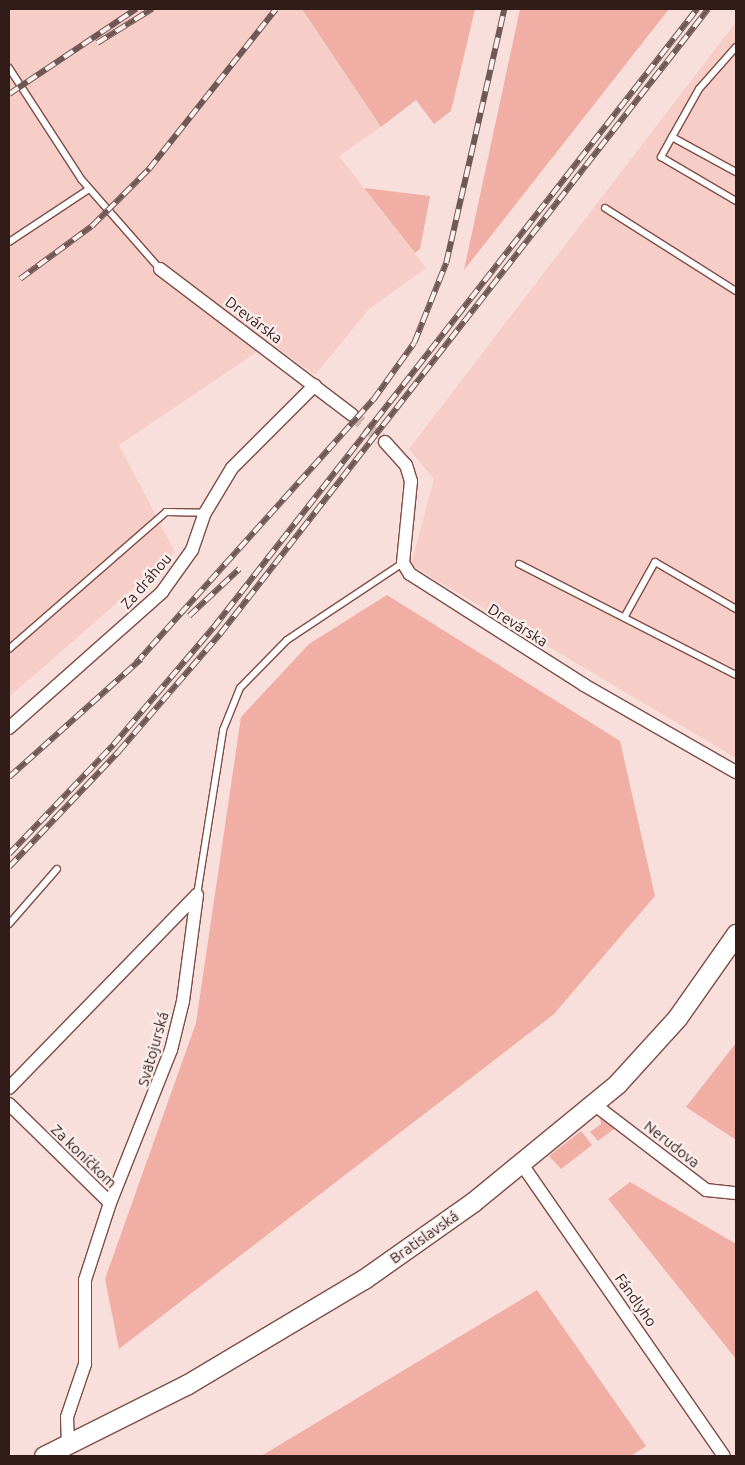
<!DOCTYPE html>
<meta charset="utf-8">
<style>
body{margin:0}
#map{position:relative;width:745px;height:1465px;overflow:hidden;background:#f8dfdb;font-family:Ubuntu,sans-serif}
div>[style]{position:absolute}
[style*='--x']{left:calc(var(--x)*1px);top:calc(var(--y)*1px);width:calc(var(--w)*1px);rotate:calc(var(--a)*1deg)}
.built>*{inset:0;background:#f7cdc7}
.green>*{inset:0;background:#f0aea5}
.minor-tunnel>*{height:12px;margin-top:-6px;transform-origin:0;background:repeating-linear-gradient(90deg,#d0b8b4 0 12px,transparent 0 18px)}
.roads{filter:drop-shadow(1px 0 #7f4d46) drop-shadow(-1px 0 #7f4d46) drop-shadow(0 1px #7f4d46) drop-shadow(0 -1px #7f4d46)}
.service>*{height:6px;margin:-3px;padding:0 3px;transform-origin:3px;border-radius:3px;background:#fff}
.minor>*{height:12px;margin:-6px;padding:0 6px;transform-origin:6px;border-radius:6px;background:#fff}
.secondary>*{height:19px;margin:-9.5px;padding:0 9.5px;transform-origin:9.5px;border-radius:9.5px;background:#fff}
.rail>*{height:5.5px;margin-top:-2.75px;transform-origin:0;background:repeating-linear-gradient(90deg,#fcefed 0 11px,#6f5855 0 22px);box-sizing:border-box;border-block:1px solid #6f5855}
span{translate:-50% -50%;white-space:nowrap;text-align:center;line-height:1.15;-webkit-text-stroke:4.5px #fcefed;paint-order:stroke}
.street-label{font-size:15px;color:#311b18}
.frame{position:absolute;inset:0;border:10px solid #311b18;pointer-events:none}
</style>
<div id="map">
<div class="built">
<div style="clip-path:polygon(9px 9px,302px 9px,381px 127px,339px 156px,426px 268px,369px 309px,315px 375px,270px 343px,119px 445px,175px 552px,9px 697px)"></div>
<div style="clip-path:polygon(736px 22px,736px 758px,411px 565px,434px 479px,409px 449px)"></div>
</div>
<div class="green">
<div style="clip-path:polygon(302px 9px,475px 9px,451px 111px,434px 124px,416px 100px,381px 127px)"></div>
<div style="clip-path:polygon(520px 9px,669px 9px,464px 270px)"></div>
<div style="clip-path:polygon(364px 188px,430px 196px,420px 249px,415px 253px)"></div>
<div style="clip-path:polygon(387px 595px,620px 741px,655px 896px,554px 1014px,119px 1349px,105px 1279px,196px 1023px,241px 717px,309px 644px)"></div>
<div style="clip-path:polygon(736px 1043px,736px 1140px,686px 1107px)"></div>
<div style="clip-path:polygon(600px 1118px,615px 1128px,598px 1141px,590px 1132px,601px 1124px)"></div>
<div style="clip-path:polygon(581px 1131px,592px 1145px,561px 1169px,549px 1156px)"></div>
<div style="clip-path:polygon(630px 1182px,736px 1244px,736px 1359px,608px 1199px)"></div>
<div style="clip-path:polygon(537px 1290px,646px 1446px,631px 1456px,261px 1456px)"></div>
</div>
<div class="minor-tunnel">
<div style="--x:352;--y:415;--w:43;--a:39.3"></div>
</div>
<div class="roads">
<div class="service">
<div style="--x:736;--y:47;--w:56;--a:131.4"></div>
<div style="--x:699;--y:89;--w:55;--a:119.4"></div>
<div style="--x:672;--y:137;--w:73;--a:28.7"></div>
<div style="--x:9;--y:68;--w:132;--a:57"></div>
<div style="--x:81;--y:179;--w:120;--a:48.7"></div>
<div style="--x:672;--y:137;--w:23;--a:119"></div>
<div style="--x:661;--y:157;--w:87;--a:30.4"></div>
<div style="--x:605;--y:208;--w:155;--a:32.4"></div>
<div style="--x:9;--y:242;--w:96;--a:-33.5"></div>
<div style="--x:519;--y:564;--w:244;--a:27.1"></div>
<div style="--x:625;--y:616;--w:62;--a:-60.9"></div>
<div style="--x:655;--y:562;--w:94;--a:30.1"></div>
<div style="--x:9;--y:649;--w:208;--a:-41.1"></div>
<div style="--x:166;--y:512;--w:39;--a:1"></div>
<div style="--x:197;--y:895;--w:167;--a:-81"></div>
<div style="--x:223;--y:730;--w:45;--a:-68"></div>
<div style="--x:240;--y:688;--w:67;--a:-45.6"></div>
<div style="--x:287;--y:640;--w:139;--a:-33.6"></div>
<div style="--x:9;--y:924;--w:73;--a:-48.9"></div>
</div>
<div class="minor">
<div style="--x:160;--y:269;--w:241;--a:37.2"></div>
<div style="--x:385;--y:442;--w:31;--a:48"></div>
<div style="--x:406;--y:465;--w:17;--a:73"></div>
<div style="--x:411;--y:481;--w:82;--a:95.6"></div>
<div style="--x:403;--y:563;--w:13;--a:58"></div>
<div style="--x:410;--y:574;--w:206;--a:32.5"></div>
<div style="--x:584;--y:685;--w:175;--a:29.8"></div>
<div style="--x:9;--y:728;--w:205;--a:-41.6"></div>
<div style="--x:162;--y:592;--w:52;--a:-54.5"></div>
<div style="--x:192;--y:550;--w:39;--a:-71"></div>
<div style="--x:205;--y:513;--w:52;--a:-59"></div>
<div style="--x:232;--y:468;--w:117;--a:-45"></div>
<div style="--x:9;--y:1088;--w:269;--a:-45.8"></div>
<div style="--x:9;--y:1104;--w:141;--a:44.4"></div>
<div style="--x:595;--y:1105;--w:140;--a:37.4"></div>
<div style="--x:706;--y:1190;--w:30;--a:6"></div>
<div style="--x:521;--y:1163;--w:356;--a:55.3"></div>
<div style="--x:68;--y:1445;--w:28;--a:-92"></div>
<div style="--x:67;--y:1417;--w:56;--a:-71.2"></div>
<div style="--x:85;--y:1364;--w:84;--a:-90"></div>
<div style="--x:85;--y:1280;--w:81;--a:-72"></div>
<div style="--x:110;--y:1203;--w:165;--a:-68.3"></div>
<div style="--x:171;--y:1050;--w:50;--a:-76.2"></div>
<div style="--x:183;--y:1001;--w:107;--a:-82.5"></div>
</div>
<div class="secondary">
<div style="--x:44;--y:1456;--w:159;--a:-26.6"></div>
<div style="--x:186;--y:1385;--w:207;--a:-30.8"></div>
<div style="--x:364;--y:1279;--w:133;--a:-35.2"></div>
<div style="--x:473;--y:1202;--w:186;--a:-39.3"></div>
<div style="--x:617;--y:1084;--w:89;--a:-47.7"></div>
<div style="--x:677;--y:1018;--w:103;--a:-54.9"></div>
</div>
</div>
<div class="rail">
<div style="--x:97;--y:43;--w:65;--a:-31.7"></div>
<div style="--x:9;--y:94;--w:153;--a:-33.8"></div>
<div style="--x:20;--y:279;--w:89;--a:-36.4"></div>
<div style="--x:92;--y:226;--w:81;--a:-45"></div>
<div style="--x:149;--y:169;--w:204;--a:-51.6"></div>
<div style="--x:189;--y:616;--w:69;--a:-43.2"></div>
<div style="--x:136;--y:663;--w:354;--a:-48"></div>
<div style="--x:373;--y:400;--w:70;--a:-54.3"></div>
<div style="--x:414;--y:343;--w:86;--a:-68.2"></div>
<div style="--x:446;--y:263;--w:261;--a:-77.1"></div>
<div style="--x:9;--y:777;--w:177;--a:-41.8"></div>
<div style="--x:9;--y:854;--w:151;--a:-46.3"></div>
<div style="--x:113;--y:745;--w:154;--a:-49.5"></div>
<div style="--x:213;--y:628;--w:786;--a:-51.98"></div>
<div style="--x:9;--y:867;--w:160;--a:-46.5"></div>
<div style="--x:119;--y:751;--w:155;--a:-49.2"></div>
<div style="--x:220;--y:634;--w:793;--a:-52.02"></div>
</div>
<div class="street-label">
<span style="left:254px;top:320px;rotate:37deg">Drevárska</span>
<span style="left:146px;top:581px;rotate:-49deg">Za dráhou</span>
<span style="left:518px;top:625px;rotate:32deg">Drevárska</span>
<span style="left:153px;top:1049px;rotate:-74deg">Svätojurská</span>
<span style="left:672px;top:1144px;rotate:38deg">Nerudova</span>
<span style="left:84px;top:1156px;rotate:44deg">Za koníčkom</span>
<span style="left:424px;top:1237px;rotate:-35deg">Bratislavská</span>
<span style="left:636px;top:1300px;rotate:55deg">Fándlyho</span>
</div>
<div class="frame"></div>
</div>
